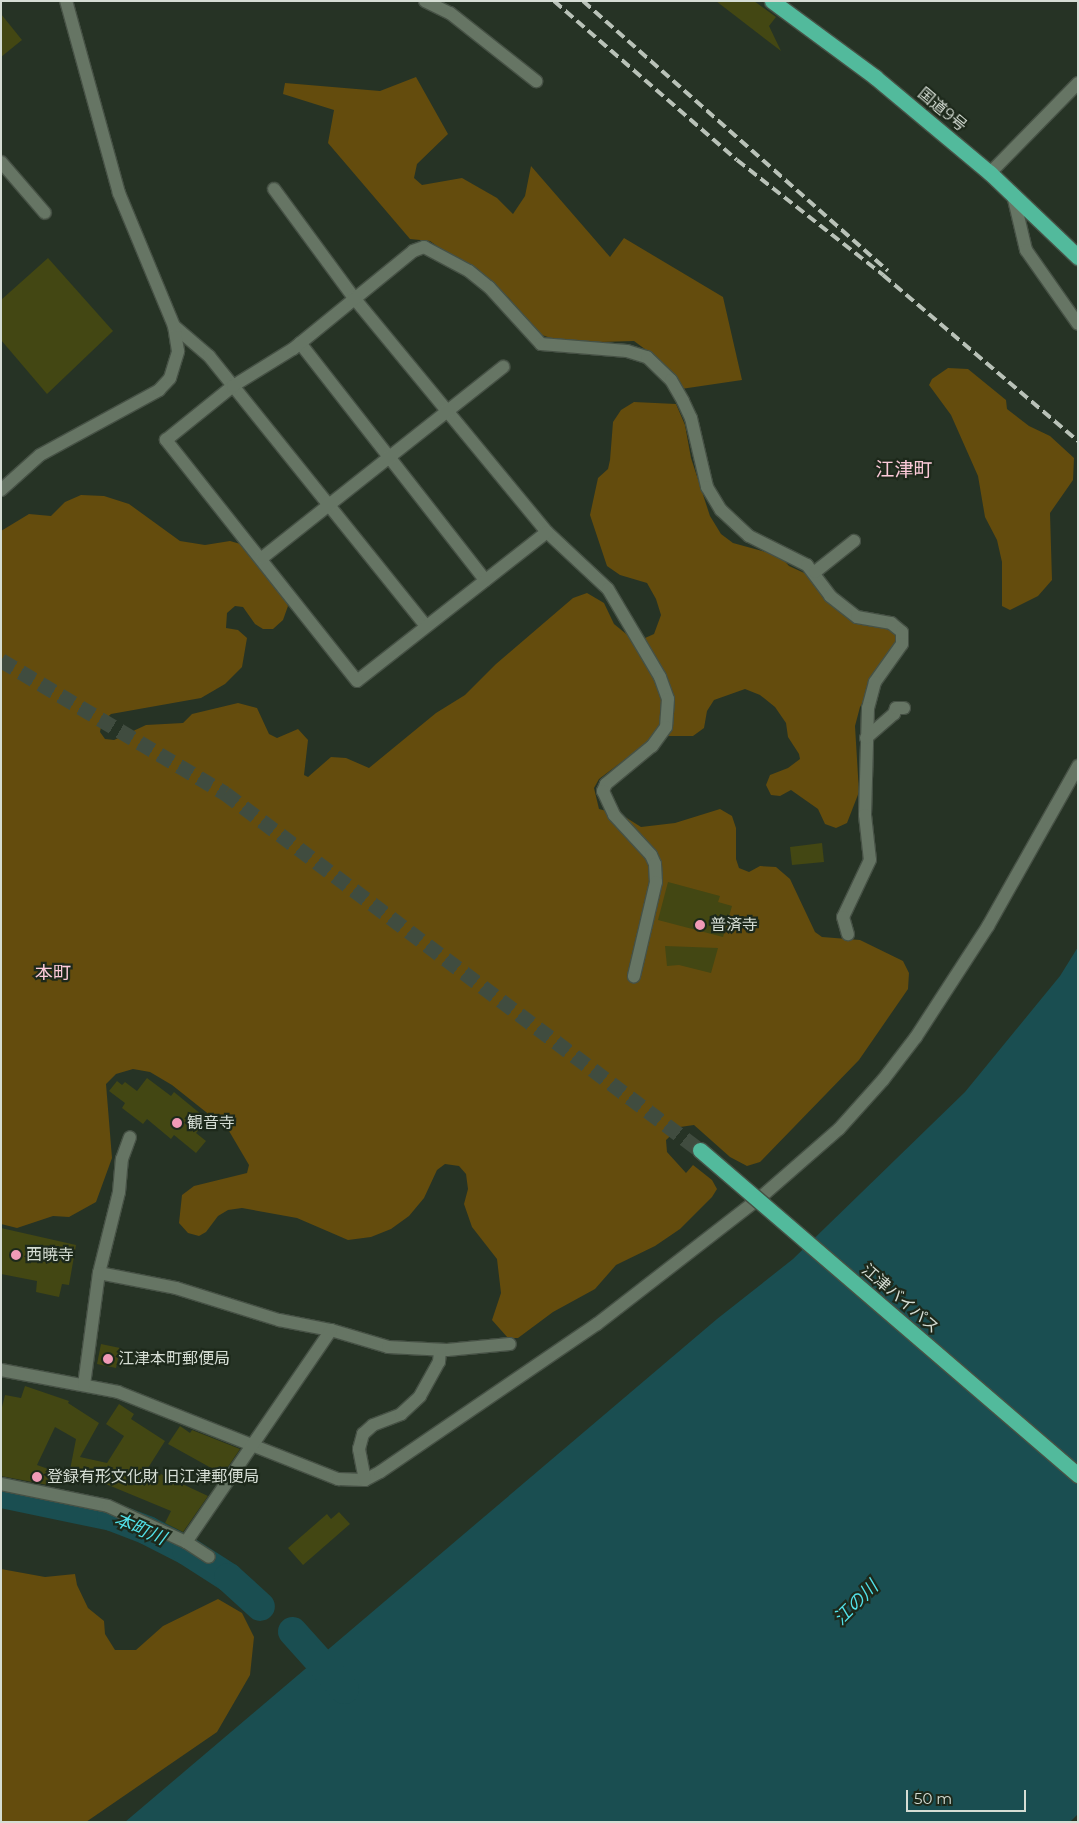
<!DOCTYPE html>
<meta charset="utf-8">
<style>
body{margin:0}
#map{position:relative;width:1079px;height:1823px;overflow:hidden;background:#263325;font-family:Montserrat,"Noto Sans JP",sans-serif}
div>[style]{position:absolute}
[style*='--x']{left:calc(var(--x)*1px);top:calc(var(--y)*1px);width:calc(var(--w)*1px);rotate:calc(var(--a)*1deg)}
.green>*{inset:0;background:#644c0d}
.water>*{inset:0;background:#1a4e51}
.river>*{height:29px;margin:-14.5px;padding:0 14.5px;transform-origin:14.5px;border-radius:14.5px;background:#1a4e51}
.building>*{inset:0;background:#434713}
.highway-tunnel>*{height:15px;margin-top:-7.5px;transform-origin:0;background:repeating-linear-gradient(90deg,#404c3f 0 15px,transparent 0 23px)}
.roads{filter:drop-shadow(1px 0 #465145) drop-shadow(-1px 0 #465145) drop-shadow(0 1px #465145) drop-shadow(0 -1px #465145)}
.minor>*{height:12px;margin:-6px;padding:0 6px;transform-origin:6px;border-radius:6px;background:#667564}
.highway>*{height:15px;margin:-7.5px;padding:0 7.5px;transform-origin:7.5px;border-radius:7.5px;background:#52ba9c}
.rail>*{height:4px;margin-top:-2px;transform-origin:0;background:repeating-linear-gradient(90deg,#b9c2b8 0 10px,transparent 0 15px)}
.bridges{filter:drop-shadow(1px 0 #465145) drop-shadow(-1px 0 #465145) drop-shadow(0 1px #465145) drop-shadow(0 -1px #465145)}
.highway-bridge>*{height:15px;margin:-7.5px;padding:0 7.5px;transform-origin:7.5px;border-radius:7.5px;background:#52ba9c}
.dots>*{width:14px;height:14px;translate:-50% -50%;box-sizing:border-box;border:2px solid #1d291b;border-radius:50%}
span{translate:-50% -50%;white-space:nowrap;text-align:center;line-height:1.15;-webkit-text-stroke:4.5px #1d291b;paint-order:stroke}
.street-label{font-size:16px;color:#d5ddd4}
.poi-label{font-size:16px;color:#d5ddd4}
.left{translate:0 -50%;text-align:left}
.neighbourhood-label{font-size:18px;color:#fccad9}
.water-label{font-size:18px;color:#52e1e9;font-style:italic}
.quarter-label{font-size:19px;color:#fccad9}
.frame{position:absolute;inset:0;border:2px solid #d5ddd4;pointer-events:none}
.scale{position:absolute;left:906px;top:1790px;width:120px;height:22px;box-sizing:border-box;border:2px solid #d5ddd4;border-top:0;padding-left:6px;font-size:15px;line-height:18px;white-space:nowrap;color:#d5ddd4;-webkit-text-stroke:4px #1d291b;paint-order:stroke}
</style>
<div id="map">
<div class="green">
<div style="clip-path:polygon(416px 77px,448px 134px,417px 164px,414px 178px,422px 185px,462px 178px,497px 198px,513px 214px,525px 196px,531px 166px,610px 257px,624px 238px,723px 297px,742px 380px,681px 389px,657px 358px,634px 341px,565px 343px,539px 334px,509px 298px,430px 241px,410px 239px,328px 143px,334px 110px,283px 94px,285px 83px,380px 91px)"></div>
<div style="clip-path:polygon(948px 368px,968px 369px,1006px 400px,1007px 409px,1029px 426px,1050px 436px,1074px 458px,1073px 480px,1050px 513px,1052px 580px,1038px 596px,1010px 610px,1002px 606px,1002px 562px,997px 540px,985px 517px,978px 476px,951px 415px,929px 385px,932px 379px)"></div>
<div style="clip-path:polygon(634px 402px,676px 404px,685px 425px,691px 458px,710px 516px,721px 534px,733px 543px,780px 556px,789px 566px,813px 577px,827px 600px,901px 635px,860px 707px,855px 726px,859px 792px,847px 823px,836px 828px,825px 824px,818px 809px,791px 790px,780px 796px,771px 795px,766px 785px,770px 775px,788px 768px,800px 759px,799px 754px,788px 737px,786px 723px,775px 707px,760px 695px,745px 689px,714px 700px,707px 711px,704px 728px,693px 736px,656px 736px,599px 779px,594px 788px,599px 809px,622px 815px,641px 827px,675px 823px,720px 809px,732px 816px,736px 828px,736px 859px,739px 868px,749px 872px,760px 866px,776px 867px,790px 879px,815px 932px,822px 937px,860px 940px,903px 961px,909px 973px,908px 989px,859px 1060px,760px 1162px,747px 1166px,730px 1157px,694px 1125px,680px 1127px,666px 1140px,667px 1152px,686px 1173px,693px 1165px,712px 1180px,717px 1189px,712px 1197px,680px 1229px,655px 1246px,616px 1265px,595px 1289px,553px 1312px,518px 1338px,508px 1338px,492px 1320px,501px 1293px,497px 1259px,472px 1227px,464px 1204px,468px 1189px,466px 1174px,459px 1166px,445px 1164px,437px 1170px,424px 1198px,409px 1216px,391px 1229px,371px 1237px,348px 1240px,297px 1218px,242px 1208px,228px 1210px,218px 1216px,206px 1232px,199px 1236px,188px 1233px,179px 1223px,182px 1195px,194px 1186px,247px 1173px,249px 1165px,229px 1131px,216px 1120px,172px 1085px,150px 1072px,133px 1069px,116px 1074px,106px 1084px,112px 1158px,96px 1202px,69px 1217px,53px 1216px,17px 1228px,1px 1224px,1px 531px,29px 514px,51px 516px,65px 502px,81px 495px,104px 496px,129px 504px,180px 541px,205px 545px,230px 541px,244px 545px,277px 584px,288px 606px,283px 620px,273px 629px,263px 629px,255px 624px,243px 607px,235px 606px,227px 613px,226px 628px,238px 630px,247px 638px,242px 667px,225px 684px,201px 698px,111px 714px,102px 722px,100px 732px,105px 739px,114px 740px,146px 725px,183px 723px,192px 714px,238px 703px,257px 708px,269px 734px,277px 738px,298px 729px,308px 740px,304px 775px,308px 777px,331px 757px,346px 758px,369px 768px,436px 713px,465px 695px,496px 664px,573px 598px,587px 593px,604px 603px,614px 624px,636px 642px,654px 634px,661px 615px,656px 599px,647px 583px,620px 575px,607px 566px,590px 515px,598px 478px,608px 469px,610px 460px,613px 422px,621px 410px)"></div>
<div style="clip-path:polygon(1px 1569px,45px 1577px,75px 1574px,77px 1585px,88px 1608px,104px 1621px,105px 1634px,115px 1650px,136px 1650px,163px 1626px,218px 1599px,242px 1613px,254px 1637px,250px 1675px,217px 1732px,86px 1822px,1px 1822px)"></div>
</div>
<div class="water">
<div style="clip-path:polygon(1078px 947px,1078px 1814px,1070px 1822px,125px 1822px,717px 1319px,793px 1259px,965px 1092px,1060px 976px)"></div>
</div>
<div class="river">
<div style="--x:1;--y:1493;--w:112;--a:11.8"></div>
<div style="--x:111;--y:1516;--w:39;--a:21"></div>
<div style="--x:147;--y:1530;--w:44;--a:27.1"></div>
<div style="--x:186;--y:1550;--w:50;--a:32.7"></div>
<div style="--x:228;--y:1577;--w:43;--a:42.2"></div>
<div style="--x:292;--y:1631;--w:78;--a:48.1"></div>
</div>
<div class="building">
<div style="clip-path:polygon(716px 1px,754px 1px,776px 17px,769px 26px,781px 51px)"></div>
<div style="clip-path:polygon(1px 14px,22px 40px,1px 57px)"></div>
<div style="clip-path:polygon(48px 258px,113px 331px,47px 394px,1px 340px,1px 300px)"></div>
<div style="clip-path:polygon(822px 843px,824px 862px,792px 865px,790px 847px)"></div>
<div style="clip-path:polygon(668px 882px,720px 896px,718px 902px,732px 906px,723px 937px,658px 920px)"></div>
<div style="clip-path:polygon(665px 946px,718px 948px,711px 973px,679px 965px,667px 966px)"></div>
<div style="clip-path:polygon(147px 1078px,171px 1096px,174px 1092px,207px 1119px,196px 1133px,206px 1141px,196px 1153px,174px 1135px,171px 1139px,147px 1119px,143px 1124px,122px 1108px,125px 1103px,109px 1091px,117px 1081px,122px 1085px,125px 1082px,137px 1091px)"></div>
<div style="clip-path:polygon(1px 1228px,76px 1245px,69px 1285px,62px 1284px,59px 1297px,36px 1292px,37px 1281px,1px 1274px)"></div>
<div style="clip-path:polygon(101px 1344px,120px 1348px,116px 1368px,97px 1364px)"></div>
<div style="clip-path:polygon(25px 1386px,69px 1401px,68px 1403px,99px 1423px,80px 1457px,107px 1463px,124px 1436px,106px 1424px,119px 1404px,134px 1414px,131px 1419px,165px 1441px,148px 1468px,208px 1496px,183px 1532px,165px 1523px,171px 1511px,101px 1482px,69px 1475px,76px 1439px,55px 1427px,37px 1465px,51px 1470px,48px 1485px,1px 1476px,1px 1411px,5px 1395px,21px 1398px)"></div>
<div style="clip-path:polygon(180px 1426px,190px 1433px,192px 1430px,240px 1449px,217px 1483px,208px 1478px,213px 1469px,168px 1444px)"></div>
<div style="clip-path:polygon(339px 1512px,350px 1524px,303px 1565px,288px 1548px,327px 1514px,331px 1519px)"></div>
</div>
<div class="highway-tunnel">
<div style="--x:1;--y:660;--w:261;--a:30.7"></div>
<div style="--x:225;--y:793;--w:594;--a:36.93"></div>
</div>
<div class="roads">
<div class="minor">
<div style="--x:425;--y:1;--w:28;--a:26"></div>
<div style="--x:450;--y:13;--w:110;--a:38.3"></div>
<div style="--x:1;--y:162;--w:67;--a:49.2"></div>
<div style="--x:990;--y:173;--w:126;--a:-45.6"></div>
<div style="--x:274;--y:189;--w:135;--a:53.7"></div>
<div style="--x:354;--y:298;--w:303;--a:50.5"></div>
<div style="--x:547;--y:532;--w:83;--a:43.1"></div>
<div style="--x:608;--y:589;--w:102;--a:59.4"></div>
<div style="--x:660;--y:677;--w:23;--a:70"></div>
<div style="--x:668;--y:699;--w:28;--a:94"></div>
<div style="--x:666;--y:727;--w:24;--a:126"></div>
<div style="--x:652;--y:746;--w:60;--a:140.4"></div>
<div style="--x:606;--y:784;--w:8;--a:113"></div>
<div style="--x:603;--y:791;--w:26;--a:65"></div>
<div style="--x:614;--y:815;--w:54;--a:47.2"></div>
<div style="--x:651;--y:855;--w:10;--a:66"></div>
<div style="--x:655;--y:864;--w:18;--a:87"></div>
<div style="--x:656;--y:882;--w:97;--a:103.2"></div>
<div style="--x:1013;--y:195;--w:57;--a:76.7"></div>
<div style="--x:1026;--y:250;--w:90;--a:54.9"></div>
<div style="--x:174;--y:326;--w:46;--a:40.6"></div>
<div style="--x:209;--y:356;--w:346;--a:51.2"></div>
<div style="--x:300;--y:343;--w:301;--a:52"></div>
<div style="--x:1;--y:490;--w:52;--a:-41.9"></div>
<div style="--x:40;--y:455;--w:136;--a:-28.6"></div>
<div style="--x:159;--y:390;--w:16;--a:-47"></div>
<div style="--x:170;--y:378;--w:28;--a:-73"></div>
<div style="--x:178;--y:351;--w:25;--a:-99"></div>
<div style="--x:174;--y:326;--w:144;--a:-112.5"></div>
<div style="--x:119;--y:193;--w:199;--a:-105.4"></div>
<div style="--x:547;--y:532;--w:241;--a:141.9"></div>
<div style="--x:357;--y:681;--w:308;--a:-128.4"></div>
<div style="--x:166;--y:440;--w:86;--a:-38.9"></div>
<div style="--x:233;--y:386;--w:70;--a:-31.7"></div>
<div style="--x:293;--y:349;--w:155;--a:-39.2"></div>
<div style="--x:413;--y:251;--w:12;--a:-20"></div>
<div style="--x:424;--y:247;--w:51;--a:28.1"></div>
<div style="--x:469;--y:271;--w:26;--a:39"></div>
<div style="--x:489;--y:287;--w:77;--a:47.6"></div>
<div style="--x:541;--y:344;--w:86;--a:4.7"></div>
<div style="--x:627;--y:351;--w:21;--a:17"></div>
<div style="--x:647;--y:357;--w:33;--a:44"></div>
<div style="--x:671;--y:380;--w:24;--a:60"></div>
<div style="--x:683;--y:401;--w:19;--a:65"></div>
<div style="--x:691;--y:418;--w:71;--a:76.9"></div>
<div style="--x:707;--y:487;--w:27;--a:59"></div>
<div style="--x:721;--y:510;--w:38;--a:43"></div>
<div style="--x:749;--y:536;--w:65;--a:26.6"></div>
<div style="--x:807;--y:565;--w:39;--a:53"></div>
<div style="--x:830;--y:596;--w:34;--a:38"></div>
<div style="--x:857;--y:617;--w:35;--a:10"></div>
<div style="--x:891;--y:623;--w:14;--a:39"></div>
<div style="--x:902;--y:632;--w:12;--a:90"></div>
<div style="--x:902;--y:644;--w:47;--a:125.4"></div>
<div style="--x:875;--y:682;--w:27;--a:105"></div>
<div style="--x:868;--y:708;--w:107;--a:91.6"></div>
<div style="--x:865;--y:815;--w:45;--a:83.7"></div>
<div style="--x:870;--y:860;--w:63;--a:115.3"></div>
<div style="--x:843;--y:917;--w:18;--a:74"></div>
<div style="--x:262;--y:558;--w:308;--a:-38.4"></div>
<div style="--x:815;--y:572;--w:50;--a:-38.5"></div>
<div style="--x:866;--y:738;--w:37;--a:-41"></div>
<div style="--x:894;--y:714;--w:6;--a:-72"></div>
<div style="--x:896;--y:708;--w:8;--a:0"></div>
<div style="--x:99;--y:1273;--w:83;--a:-76.1"></div>
<div style="--x:119;--y:1192;--w:33;--a:-85"></div>
<div style="--x:122;--y:1159;--w:23;--a:-70"></div>
<div style="--x:1;--y:1370;--w:119;--a:10.6"></div>
<div style="--x:118;--y:1392;--w:237;--a:21.6"></div>
<div style="--x:338;--y:1479;--w:27;--a:2"></div>
<div style="--x:365;--y:1480;--w:17;--a:-28"></div>
<div style="--x:380;--y:1472;--w:263;--a:-34.3"></div>
<div style="--x:597;--y:1324;--w:207;--a:-37.8"></div>
<div style="--x:761;--y:1197;--w:103;--a:-41.1"></div>
<div style="--x:839;--y:1129;--w:66;--a:-48.1"></div>
<div style="--x:883;--y:1080;--w:54;--a:-52.5"></div>
<div style="--x:916;--y:1037;--w:132;--a:-57"></div>
<div style="--x:988;--y:926;--w:184;--a:-60.6"></div>
<div style="--x:84;--y:1385;--w:113;--a:-82.4"></div>
<div style="--x:99;--y:1273;--w:78;--a:11"></div>
<div style="--x:176;--y:1288;--w:108;--a:17.3"></div>
<div style="--x:279;--y:1320;--w:53;--a:10.9"></div>
<div style="--x:331;--y:1330;--w:59;--a:16.6"></div>
<div style="--x:388;--y:1347;--w:59;--a:2.9"></div>
<div style="--x:447;--y:1350;--w:63;--a:-5.4"></div>
<div style="--x:365;--y:1480;--w:32;--a:-101"></div>
<div style="--x:359;--y:1449;--w:16;--a:-75"></div>
<div style="--x:363;--y:1434;--w:13;--a:-42"></div>
<div style="--x:373;--y:1425;--w:30;--a:-21"></div>
<div style="--x:401;--y:1414;--w:26;--a:-43"></div>
<div style="--x:420;--y:1396;--w:39;--a:-61"></div>
<div style="--x:439;--y:1362;--w:12;--a:-85"></div>
<div style="--x:1;--y:1484;--w:109;--a:11.6"></div>
<div style="--x:108;--y:1506;--w:86;--a:24.8"></div>
<div style="--x:186;--y:1542;--w:257;--a:-55.6"></div>
<div style="--x:186;--y:1542;--w:27;--a:33"></div>
</div>
<div class="highway">
<div style="--x:772;--y:1;--w:128;--a:36.4"></div>
<div style="--x:875;--y:77;--w:150;--a:39.9"></div>
<div style="--x:990;--y:173;--w:122;--a:43.7"></div>
</div>
</div>
<div class="rail">
<div style="--x:554;--y:1;--w:242;--a:41"></div>
<div style="--x:737;--y:160;--w:186;--a:38.2"></div>
<div style="--x:883;--y:275;--w:256;--a:40.4"></div>
<div style="--x:583;--y:1;--w:407;--a:41.5"></div>
</div>
<div class="bridges">
<div class="highway-bridge">
<div style="--x:700;--y:1150;--w:499;--a:40.7"></div>
</div>
</div>
<div class="dots">
<div style="left:700px;top:925px;background:#f09ab7"></div>
<div style="left:177px;top:1123px;background:#f09ab7"></div>
<div style="left:16px;top:1255px;background:#f09ab7"></div>
<div style="left:108px;top:1359px;background:#f09ab7"></div>
<div style="left:37px;top:1477px;background:#f09ab7"></div>
</div>
<div class="street-label">
<span style="left:942px;top:110px;rotate:40deg">国道9号</span>
<span style="left:900px;top:1299px;rotate:41deg">江津バイパス</span>
</div>
<div class="poi-label">
<span class="left" style="left:710px;top:925px">普済寺</span>
<span class="left" style="left:187px;top:1123px">観音寺</span>
<span class="left" style="left:26px;top:1255px">西暁寺</span>
<span class="left" style="left:118px;top:1359px">江津本町郵便局</span>
<span class="left" style="left:47px;top:1477px">登録有形文化財 旧江津郵便局</span>
</div>
<div class="neighbourhood-label">
<span style="left:53px;top:973px">本町</span>
</div>
<div class="water-label">
<span style="left:140px;top:1529px;rotate:23deg">本町川</span>
<span style="left:856px;top:1603px;rotate:-45deg">江の川</span>
</div>
<div class="quarter-label">
<span style="left:904px;top:470px">江津町</span>
</div>
<div class="frame"></div>
<div class="scale">50 m</div>
</div>
